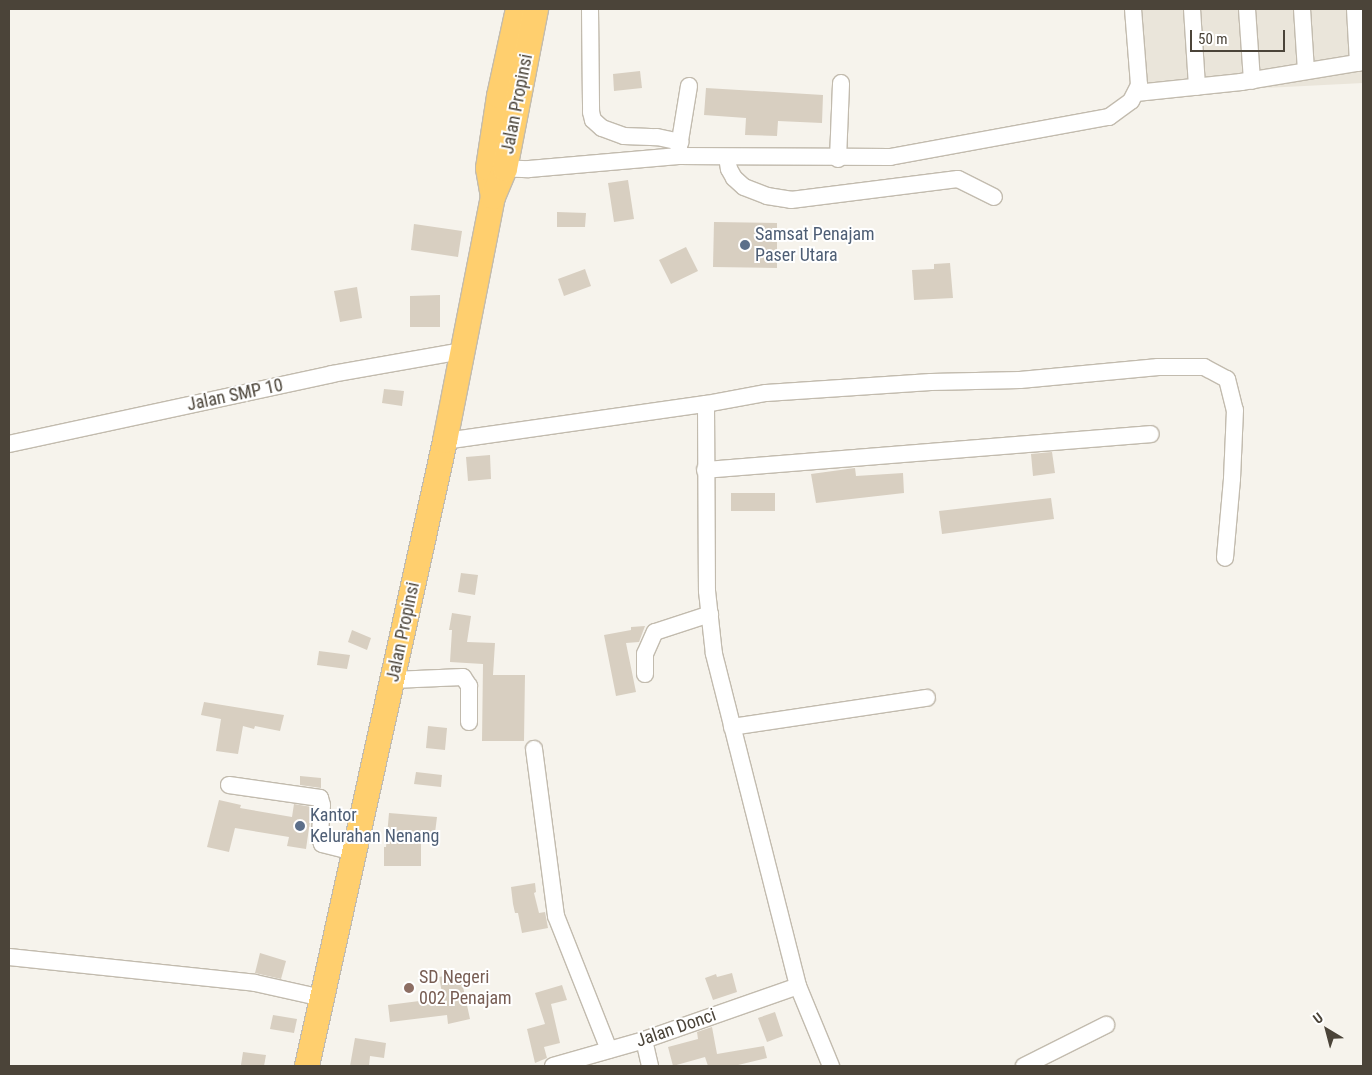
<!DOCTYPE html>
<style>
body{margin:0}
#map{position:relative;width:1372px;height:1075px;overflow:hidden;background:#f6f3ec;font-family:"Roboto Condensed",sans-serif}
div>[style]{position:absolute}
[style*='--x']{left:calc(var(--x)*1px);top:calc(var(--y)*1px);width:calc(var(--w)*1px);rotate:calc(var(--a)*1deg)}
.residential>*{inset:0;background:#eae5da}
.building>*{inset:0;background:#d8cfc1}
.roads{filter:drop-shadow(1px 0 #c2bbae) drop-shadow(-1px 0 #c2bbae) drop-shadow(0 1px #c2bbae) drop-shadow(0 -1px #c2bbae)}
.minor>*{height:16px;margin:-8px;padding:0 8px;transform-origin:8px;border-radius:8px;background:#fff}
.highway>*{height:24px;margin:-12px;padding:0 12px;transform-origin:12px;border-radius:12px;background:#ffcf6e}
.dots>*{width:14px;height:14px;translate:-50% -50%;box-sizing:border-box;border:2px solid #fff;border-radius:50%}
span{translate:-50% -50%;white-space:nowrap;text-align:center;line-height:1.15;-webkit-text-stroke:4px #fff;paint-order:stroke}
.street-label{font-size:18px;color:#4b4439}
.service-label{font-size:18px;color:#4e5e75}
.left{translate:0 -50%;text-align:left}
.education-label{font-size:18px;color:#785e54}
.frame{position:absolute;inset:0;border:10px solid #4b4439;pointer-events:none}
.north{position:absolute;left:1302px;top:1005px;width:50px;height:50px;-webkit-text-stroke:4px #fff;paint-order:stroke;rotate:323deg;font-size:14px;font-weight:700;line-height:20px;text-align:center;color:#4b4439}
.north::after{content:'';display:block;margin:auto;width:18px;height:22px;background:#4b4439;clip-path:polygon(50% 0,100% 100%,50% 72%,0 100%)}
.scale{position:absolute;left:1190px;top:30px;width:95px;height:22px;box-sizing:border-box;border:2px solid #4b4439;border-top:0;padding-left:6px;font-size:15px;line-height:18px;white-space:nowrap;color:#4b4439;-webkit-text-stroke:4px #fff;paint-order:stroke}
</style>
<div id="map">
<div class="residential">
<div style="clip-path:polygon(1141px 9px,1363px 9px,1363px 83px,1144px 94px)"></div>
</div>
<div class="building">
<div style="clip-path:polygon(640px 71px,642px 88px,614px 91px,613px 74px)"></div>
<div style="clip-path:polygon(706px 88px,823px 95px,822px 123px,778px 121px,777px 136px,745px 135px,746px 118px,704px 115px)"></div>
<div style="clip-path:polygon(628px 180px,634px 219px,614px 222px,608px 183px)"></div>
<div style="clip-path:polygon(557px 212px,586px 213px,585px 227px,557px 227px)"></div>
<div style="clip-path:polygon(714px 222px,777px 223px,777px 268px,713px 267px)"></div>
<div style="clip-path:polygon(414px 224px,462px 231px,458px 257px,411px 250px)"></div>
<div style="clip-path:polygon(686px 247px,698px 271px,671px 284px,659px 260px)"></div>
<div style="clip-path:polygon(950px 263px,953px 298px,914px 300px,912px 270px,934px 269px,934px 264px)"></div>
<div style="clip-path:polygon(585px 269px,591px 286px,564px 296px,558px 279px)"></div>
<div style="clip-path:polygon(357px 287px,362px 318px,340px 322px,334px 291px)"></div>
<div style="clip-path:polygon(440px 295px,440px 327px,410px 327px,410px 296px)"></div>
<div style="clip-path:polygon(384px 389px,404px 391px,402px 406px,382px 403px)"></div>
<div style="clip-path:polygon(1052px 452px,1055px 473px,1033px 476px,1031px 454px)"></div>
<div style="clip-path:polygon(490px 455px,491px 479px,468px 481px,466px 457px)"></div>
<div style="clip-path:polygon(855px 468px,856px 476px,903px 473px,904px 493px,816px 503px,811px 474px)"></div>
<div style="clip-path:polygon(731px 493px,775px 493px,775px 511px,731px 511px)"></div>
<div style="clip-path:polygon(1051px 498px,1054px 519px,942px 534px,939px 511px)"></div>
<div style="clip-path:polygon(461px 573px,478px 575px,475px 595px,458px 592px)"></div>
<div style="clip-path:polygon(452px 613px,471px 616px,467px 642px,495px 643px,493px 675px,525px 675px,524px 741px,482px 741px,483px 664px,450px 662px,452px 630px,449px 630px)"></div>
<div style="clip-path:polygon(645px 626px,639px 642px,626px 643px,636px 692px,616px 696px,604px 635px,631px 630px,631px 627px)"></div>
<div style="clip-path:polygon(352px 630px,371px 638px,367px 650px,348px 642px)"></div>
<div style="clip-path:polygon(319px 651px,350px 655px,347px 669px,317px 665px)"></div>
<div style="clip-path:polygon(204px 702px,284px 715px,280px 731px,255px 726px,254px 729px,243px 726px,238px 754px,216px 751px,221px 719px,201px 715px)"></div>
<div style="clip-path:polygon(428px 726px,447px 728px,445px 750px,426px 748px)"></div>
<div style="clip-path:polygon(416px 772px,442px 775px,441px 787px,414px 784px)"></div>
<div style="clip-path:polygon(300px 776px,321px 778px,321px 788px,300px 785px)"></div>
<div style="clip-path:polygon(219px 800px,241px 805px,240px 808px,292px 817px,294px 804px,312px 807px,306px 849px,287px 846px,289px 837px,235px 828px,229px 852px,207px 847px)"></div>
<div style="clip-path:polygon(389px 813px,437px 817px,434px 841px,421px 840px,421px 866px,384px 866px,384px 847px,386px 847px)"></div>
<div style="clip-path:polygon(535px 883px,536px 892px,534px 893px,539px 913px,545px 912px,548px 928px,522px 933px,518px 913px,515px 913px,513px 904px,511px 887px)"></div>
<div style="clip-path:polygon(260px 953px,286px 961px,281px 979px,255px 973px)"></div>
<div style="clip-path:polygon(460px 973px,470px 1019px,448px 1024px,447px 1015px,390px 1022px,388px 1005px,443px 998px,439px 977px)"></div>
<div style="clip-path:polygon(732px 973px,737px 992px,713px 1000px,705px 978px,716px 974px,717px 977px)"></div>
<div style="clip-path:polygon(562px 985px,567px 1000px,551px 1004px,560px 1043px,544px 1047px,547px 1058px,535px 1063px,527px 1029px,545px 1024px,535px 993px)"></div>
<div style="clip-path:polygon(775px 1012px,783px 1036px,767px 1042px,758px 1018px)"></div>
<div style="clip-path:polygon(273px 1015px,297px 1019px,294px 1033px,270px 1029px)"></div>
<div style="clip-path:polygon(712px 1027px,717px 1054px,764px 1046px,767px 1058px,734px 1066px,708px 1066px,705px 1057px,673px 1066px,668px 1047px,698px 1039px,697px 1032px)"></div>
<div style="clip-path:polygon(355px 1038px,386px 1043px,384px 1058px,370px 1056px,369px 1066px,350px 1066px)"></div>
<div style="clip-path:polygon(243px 1052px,266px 1055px,264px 1066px,241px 1065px)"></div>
</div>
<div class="roads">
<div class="minor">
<div style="--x:590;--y:9;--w:103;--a:89.4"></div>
<div style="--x:591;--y:112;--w:8;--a:76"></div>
<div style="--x:593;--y:120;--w:12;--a:42"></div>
<div style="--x:602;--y:128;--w:23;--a:20"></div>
<div style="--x:624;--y:136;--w:33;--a:2"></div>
<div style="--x:657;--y:137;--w:24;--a:12"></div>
<div style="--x:1192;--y:9;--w:78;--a:86.3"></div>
<div style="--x:1247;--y:9;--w:72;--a:86"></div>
<div style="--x:1302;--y:9;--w:62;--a:86.3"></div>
<div style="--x:1355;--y:9;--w:54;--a:86.8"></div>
<div style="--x:1136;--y:93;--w:106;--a:-6"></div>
<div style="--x:1241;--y:82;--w:124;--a:-9.3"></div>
<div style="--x:678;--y:153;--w:68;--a:-80.7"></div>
<div style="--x:727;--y:157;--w:12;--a:81"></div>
<div style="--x:729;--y:169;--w:10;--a:61"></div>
<div style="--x:734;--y:178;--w:13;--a:42"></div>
<div style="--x:744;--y:187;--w:25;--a:21"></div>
<div style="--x:767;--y:196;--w:24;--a:9"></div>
<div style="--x:791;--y:200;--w:168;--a:-7.2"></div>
<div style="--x:958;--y:179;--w:40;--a:26.6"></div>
<div style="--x:838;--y:159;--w:76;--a:-87.7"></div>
<div style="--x:495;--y:168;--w:34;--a:2"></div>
<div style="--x:529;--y:169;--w:150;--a:-5"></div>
<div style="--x:678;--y:156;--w:212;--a:0.3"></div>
<div style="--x:890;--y:157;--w:223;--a:-10.4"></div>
<div style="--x:1109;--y:117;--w:27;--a:-36"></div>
<div style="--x:1131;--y:101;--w:18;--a:-63"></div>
<div style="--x:1139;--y:85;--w:76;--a:-94.5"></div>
<div style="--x:706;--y:404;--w:61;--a:-10.4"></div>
<div style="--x:766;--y:393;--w:165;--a:-3.8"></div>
<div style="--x:931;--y:382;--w:89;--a:-1.3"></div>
<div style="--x:1020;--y:380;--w:139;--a:-5.4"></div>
<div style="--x:1158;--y:367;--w:46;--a:0"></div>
<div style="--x:1204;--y:367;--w:26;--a:28"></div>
<div style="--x:1227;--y:379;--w:32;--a:76"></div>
<div style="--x:1235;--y:410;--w:69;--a:92.5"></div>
<div style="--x:1232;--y:479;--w:79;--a:95.1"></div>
<div style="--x:445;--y:441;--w:264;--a:-8.1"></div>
<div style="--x:706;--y:404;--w:187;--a:89.7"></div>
<div style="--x:707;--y:591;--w:63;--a:83.7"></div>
<div style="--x:714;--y:654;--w:342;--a:75.8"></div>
<div style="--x:798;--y:986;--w:87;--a:67.6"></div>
<div style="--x:9;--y:444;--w:330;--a:-12.2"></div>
<div style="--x:332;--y:374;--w:132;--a:-10"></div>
<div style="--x:705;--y:470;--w:447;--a:-4.6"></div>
<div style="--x:645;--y:674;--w:20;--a:-90"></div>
<div style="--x:645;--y:654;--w:24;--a:-66"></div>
<div style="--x:655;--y:632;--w:58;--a:-18.1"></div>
<div style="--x:393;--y:680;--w:70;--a:-2.5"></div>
<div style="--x:463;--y:677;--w:11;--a:56"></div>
<div style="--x:469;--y:686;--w:36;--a:90"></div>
<div style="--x:732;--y:727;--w:197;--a:-8.5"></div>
<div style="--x:534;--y:749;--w:168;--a:82.5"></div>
<div style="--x:556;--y:916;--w:144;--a:68.4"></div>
<div style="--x:229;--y:785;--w:92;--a:8.1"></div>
<div style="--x:320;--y:798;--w:7;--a:74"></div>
<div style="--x:322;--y:805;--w:32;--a:94"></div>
<div style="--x:320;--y:837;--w:7;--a:74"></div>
<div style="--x:322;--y:844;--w:34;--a:14"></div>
<div style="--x:9;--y:957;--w:247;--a:6"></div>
<div style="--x:255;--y:983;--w:69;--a:12.6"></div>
<div style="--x:644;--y:1040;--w:27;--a:77"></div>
<div style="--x:553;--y:1066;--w:95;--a:-15.9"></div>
<div style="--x:644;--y:1040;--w:163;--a:-19.3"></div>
<div style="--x:1024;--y:1066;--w:92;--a:-26.6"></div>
</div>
<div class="highway">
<div style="--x:493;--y:197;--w:29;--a:-100"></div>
<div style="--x:488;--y:168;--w:73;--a:-81.3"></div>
<div style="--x:499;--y:96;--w:89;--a:-77.7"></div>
<div style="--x:307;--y:1066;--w:640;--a:-77.55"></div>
<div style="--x:445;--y:441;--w:249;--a:-78.9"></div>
<div style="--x:493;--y:197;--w:30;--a:-67"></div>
<div style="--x:505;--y:169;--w:163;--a:-79"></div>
</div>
</div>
<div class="dots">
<div style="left:745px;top:245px;background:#5c6f8a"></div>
<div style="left:300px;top:826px;background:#5c6f8a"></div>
<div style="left:409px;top:988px;background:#8d6e63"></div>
</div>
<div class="street-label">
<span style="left:517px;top:104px;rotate:-79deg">Jalan Propinsi</span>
<span style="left:235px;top:395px;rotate:-12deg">Jalan SMP 10</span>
<span style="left:403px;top:632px;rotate:-78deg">Jalan Propinsi</span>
<span style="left:676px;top:1028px;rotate:-19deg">Jalan Donci</span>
</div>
<div class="service-label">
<span class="left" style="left:755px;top:245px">Samsat Penajam<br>Paser Utara</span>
<span class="left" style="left:310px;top:826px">Kantor<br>Kelurahan Nenang</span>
</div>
<div class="education-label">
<span class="left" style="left:419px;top:988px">SD Negeri<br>002 Penajam</span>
</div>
<div class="frame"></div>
<div class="north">U</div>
<div class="scale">50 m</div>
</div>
